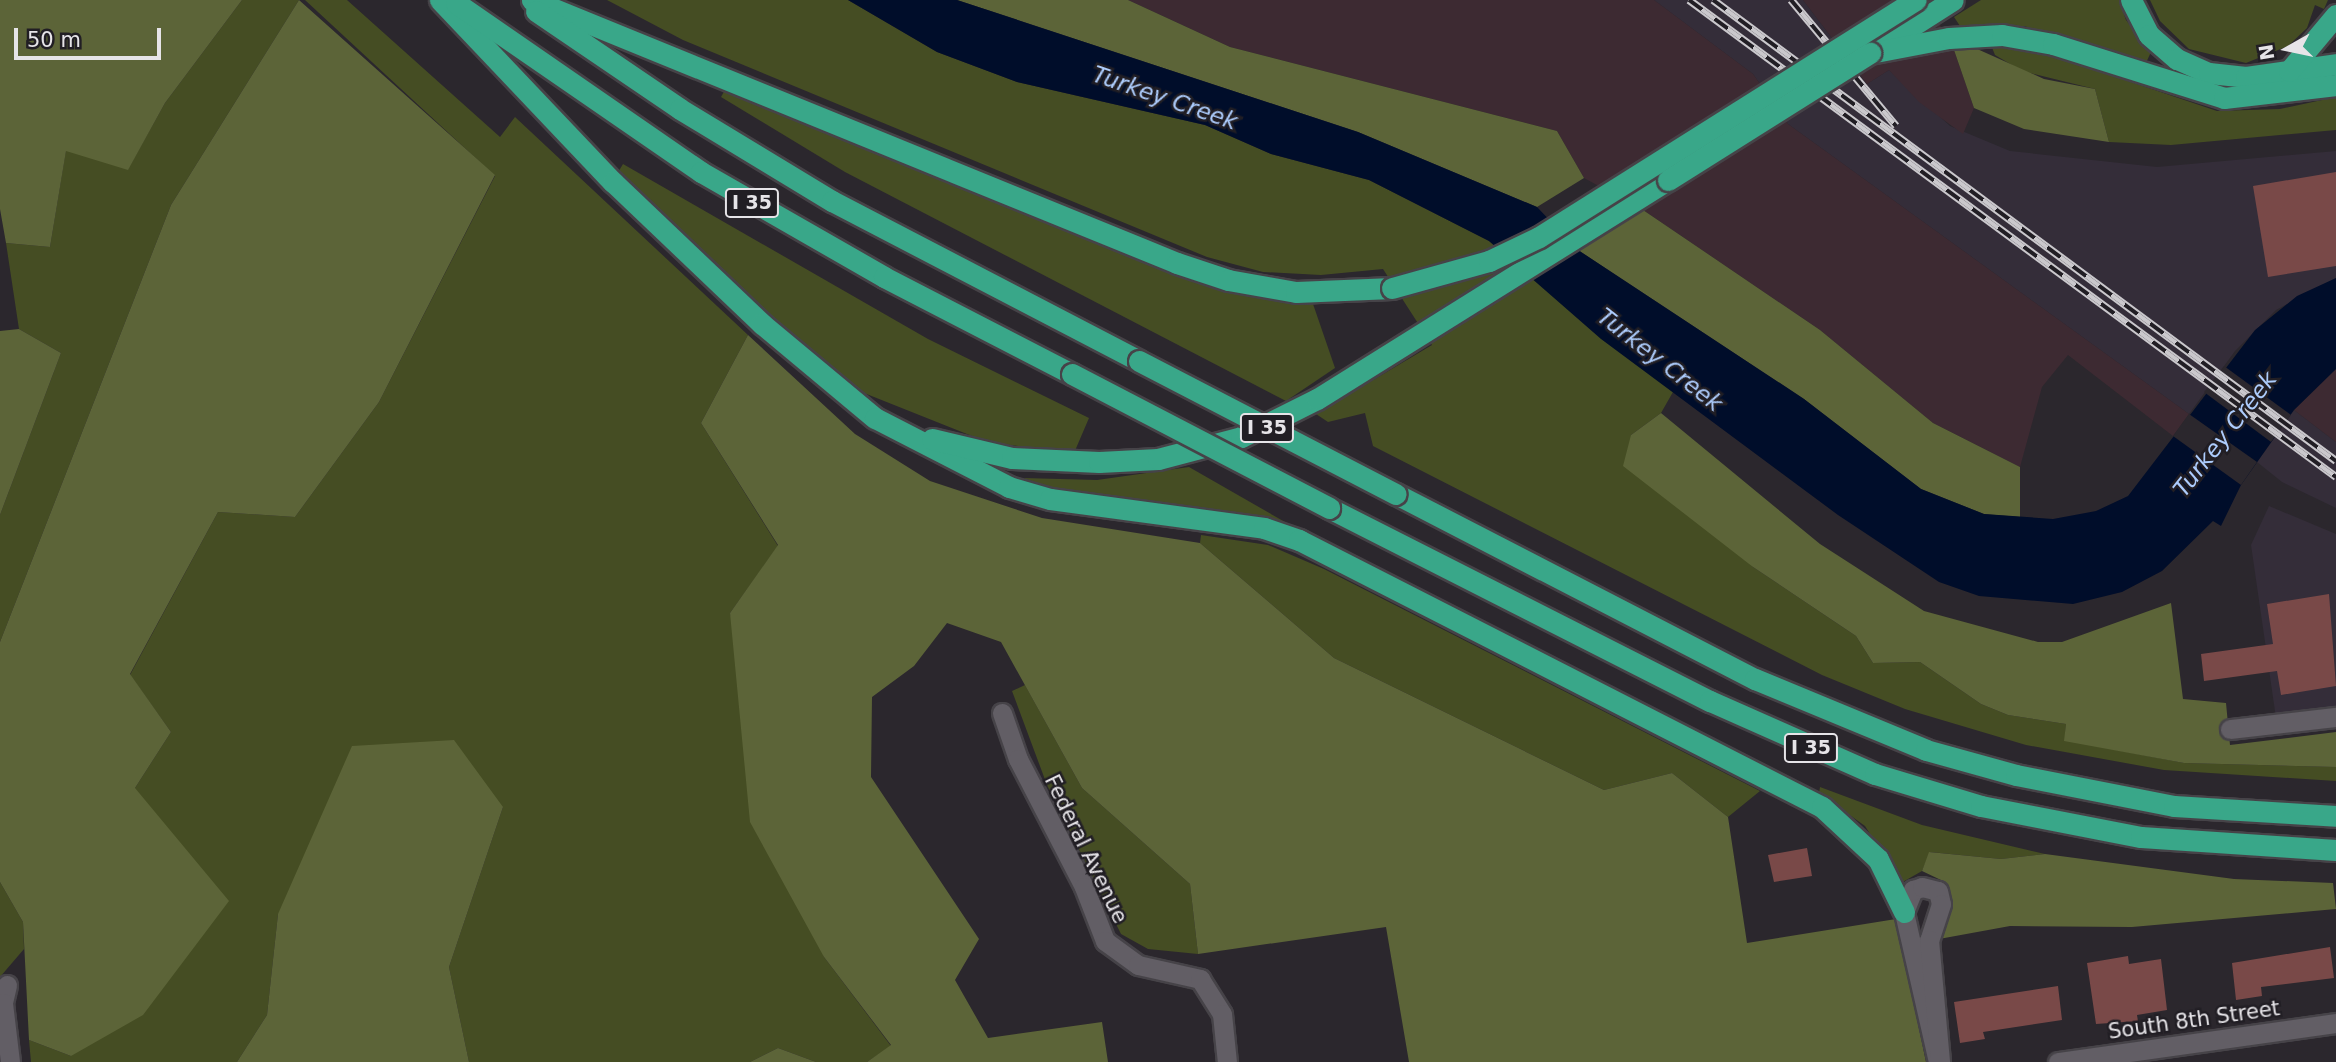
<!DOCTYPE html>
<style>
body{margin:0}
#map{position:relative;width:2336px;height:1062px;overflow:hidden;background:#2b272d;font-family:"DejaVu Sans",sans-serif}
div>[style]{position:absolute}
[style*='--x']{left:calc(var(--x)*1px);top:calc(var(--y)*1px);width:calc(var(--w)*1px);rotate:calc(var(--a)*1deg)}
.built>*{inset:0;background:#342d39}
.industrial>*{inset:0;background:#3d2a32}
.green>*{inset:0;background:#454d23}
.forest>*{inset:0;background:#5c6438}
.water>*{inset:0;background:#000d2a}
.pier>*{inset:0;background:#2b272d}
.building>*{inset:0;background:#794948}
.roads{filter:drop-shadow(2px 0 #464348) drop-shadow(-2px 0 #464348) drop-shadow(0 2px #464348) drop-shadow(0 -2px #464348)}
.minor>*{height:19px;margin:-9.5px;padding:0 9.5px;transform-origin:9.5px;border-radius:9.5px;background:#625e65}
.motorway>*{height:21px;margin:-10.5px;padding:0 10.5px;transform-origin:10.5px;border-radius:10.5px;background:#39a789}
.rail>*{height:8px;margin-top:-4px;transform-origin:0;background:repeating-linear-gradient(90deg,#211e24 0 16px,#cac8cc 0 32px);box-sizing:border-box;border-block:2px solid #cac8cc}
.bridges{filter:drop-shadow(2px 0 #464348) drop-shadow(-2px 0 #464348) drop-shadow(0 2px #464348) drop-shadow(0 -2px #464348)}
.motorway-bridge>*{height:21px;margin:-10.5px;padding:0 10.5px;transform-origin:10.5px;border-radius:10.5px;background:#39a789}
span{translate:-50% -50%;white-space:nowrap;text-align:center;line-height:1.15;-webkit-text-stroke:5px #211e24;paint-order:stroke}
.shield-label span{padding:2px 5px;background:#211e24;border:2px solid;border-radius:5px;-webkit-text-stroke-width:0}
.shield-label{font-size:19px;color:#e6e4e8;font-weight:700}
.street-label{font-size:21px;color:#e6e4e8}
.water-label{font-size:23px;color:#adccfc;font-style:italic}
.north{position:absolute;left:2252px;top:14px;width:70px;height:70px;-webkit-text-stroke:5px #211e24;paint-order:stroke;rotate:261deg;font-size:19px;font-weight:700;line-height:28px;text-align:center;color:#e6e4e8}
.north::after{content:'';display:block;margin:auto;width:24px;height:32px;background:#e6e4e8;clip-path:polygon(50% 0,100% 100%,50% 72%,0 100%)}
.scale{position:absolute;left:14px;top:28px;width:147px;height:32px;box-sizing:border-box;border:4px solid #e6e4e8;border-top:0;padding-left:9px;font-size:21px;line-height:24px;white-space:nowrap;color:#e6e4e8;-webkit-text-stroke:5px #211e24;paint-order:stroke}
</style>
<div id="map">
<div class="built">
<div style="clip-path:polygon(1654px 0,1803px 0,1867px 84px,1889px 70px,1950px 126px,2010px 151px,2157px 167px,2336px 151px,2336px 278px,2276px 310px,2235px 351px,2189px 414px,1788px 124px,1753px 74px)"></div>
<div style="clip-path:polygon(2294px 410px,2336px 442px,2336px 508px,2282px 482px,2257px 462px)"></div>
<div style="clip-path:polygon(2269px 506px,2336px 534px,2336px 709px,2276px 718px,2251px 545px)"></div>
</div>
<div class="industrial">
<div style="clip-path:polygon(1128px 0,1654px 0,1753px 74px,1788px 124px,2189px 414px,2173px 436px,2068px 355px,2042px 387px,2020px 467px,1933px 423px,1820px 330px,1643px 210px,1584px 178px,1557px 131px,1230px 47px)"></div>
<div style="clip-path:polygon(1803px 0,1926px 0,1954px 50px,1974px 108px,1963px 134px,1919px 102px,1889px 70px,1867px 84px)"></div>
<div style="clip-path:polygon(2336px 369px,2336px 442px,2294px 410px)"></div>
</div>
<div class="green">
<div style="clip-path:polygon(242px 0,299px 0,171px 205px,0 642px,0 515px,61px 353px,19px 329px,6px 243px,50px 247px,66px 150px,128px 169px,165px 103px)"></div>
<div style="clip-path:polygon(305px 0,347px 0,500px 137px,515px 117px,748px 335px,701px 423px,778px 546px,730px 613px,824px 957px,891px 1046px,867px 1062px,816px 1062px,778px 1048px,750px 1062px,469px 1062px,449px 967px,503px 807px,278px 914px,267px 1015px,237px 1062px,31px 1062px,29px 1040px,71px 1056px,135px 788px,171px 732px,130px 675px,218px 512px,295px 517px,379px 402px,495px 176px)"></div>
<div style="clip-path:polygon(607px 0,848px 0,937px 52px,1017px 82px,1205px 125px,1271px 154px,1369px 180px,1489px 241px,1673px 392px,1661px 413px,1631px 435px,1753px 567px,1856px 636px,1873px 663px,1920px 662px,1981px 704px,2008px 715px,2066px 724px,2065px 740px,2184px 763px,2336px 767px,2336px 781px,2164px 770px,2026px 745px,1905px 709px,1822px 675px,1373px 446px,1365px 413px,1328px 422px,1316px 414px,1432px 345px,1383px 269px,1321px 275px,1263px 272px,1207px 257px,683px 40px)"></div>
<div style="clip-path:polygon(1981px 0,2119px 0,2126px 20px,2151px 52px,2145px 65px,2024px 26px,1960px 26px,1954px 17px)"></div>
<div style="clip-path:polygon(2150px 0,2328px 0,2324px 9px,2315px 5px,2307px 28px,2288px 46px,2246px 63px,2189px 49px,2160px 21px)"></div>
<div style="clip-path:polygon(1991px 45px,2042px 52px,2217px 111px,2280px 109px,2336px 97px,2336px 130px,2171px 145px,2109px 142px,2095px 89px,2022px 71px,1995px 55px)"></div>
<div style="clip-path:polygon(726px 88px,1313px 304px,1335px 368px,1286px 401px,845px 172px,721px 97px)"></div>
<div style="clip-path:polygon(623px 164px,928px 339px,1089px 418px,1074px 453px,987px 442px,864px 393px,809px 351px,617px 174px)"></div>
<div style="clip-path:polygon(1189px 467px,1292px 526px,1067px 493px,1023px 478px,1097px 480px)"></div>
<div style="clip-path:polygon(1201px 535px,1268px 545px,1324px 569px,1760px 791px,1728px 817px,1672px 773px,1604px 790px,1334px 658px,1200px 543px)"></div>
<div style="clip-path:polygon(1025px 685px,1082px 788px,1190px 884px,1198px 954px,1148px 949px,1121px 934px,1047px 785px,1012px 691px)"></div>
<div style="clip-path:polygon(1820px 787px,1922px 825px,2045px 854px,2001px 859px,1930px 852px,1922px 871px,1901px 883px,1865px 826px,1819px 793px)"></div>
<div style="clip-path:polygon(0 882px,23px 922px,24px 949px,0 977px)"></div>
</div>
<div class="forest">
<div style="clip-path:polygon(0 0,242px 0,165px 103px,128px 170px,66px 151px,50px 247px,6px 243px,0 209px)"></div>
<div style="clip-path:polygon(299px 0,495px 175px,379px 402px,295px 517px,218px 512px,130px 674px,171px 732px,135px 788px,229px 901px,143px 1015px,71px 1056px,29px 1040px,23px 922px,0 882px,0 642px,171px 205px)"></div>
<div style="clip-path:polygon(957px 0,1128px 0,1230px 47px,1557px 131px,1584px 178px,1537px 207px,1358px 132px)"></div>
<div style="clip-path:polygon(1975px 48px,2044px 79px,2095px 89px,2109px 142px,2024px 129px,1974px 108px,1954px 50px)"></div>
<div style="clip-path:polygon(1643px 210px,1820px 330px,1933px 423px,2020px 467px,2020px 517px,1984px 514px,1921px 489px,1804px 399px,1578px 250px)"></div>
<div style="clip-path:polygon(19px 329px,61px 353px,0 515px,0 331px)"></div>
<div style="clip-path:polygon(748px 335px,855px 434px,930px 481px,1042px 518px,1200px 543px,1334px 658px,1604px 790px,1672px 773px,1728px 817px,1747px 943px,1896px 919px,1926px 1062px,1409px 1062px,1386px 927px,1198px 954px,1190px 884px,1082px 788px,1001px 642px,947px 623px,914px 666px,872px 697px,871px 777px,979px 939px,955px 980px,988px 1038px,1102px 1022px,1108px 1062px,867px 1062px,891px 1045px,824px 957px,750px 822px,730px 613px,778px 545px,701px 423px)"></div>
<div style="clip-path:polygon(1661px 413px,1820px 544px,1924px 611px,2038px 642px,2062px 642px,2171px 603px,2183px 699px,2226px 703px,2230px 745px,2336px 732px,2336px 767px,2184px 763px,2064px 741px,2066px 724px,2008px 715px,1981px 704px,1920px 662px,1873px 663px,1856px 636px,1753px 567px,1623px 466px,1631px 435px)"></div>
<div style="clip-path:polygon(454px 740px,503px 807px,449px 967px,469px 1062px,237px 1062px,267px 1015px,278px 914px,352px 746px)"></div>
<div style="clip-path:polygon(1929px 852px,2001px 859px,2045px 854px,2234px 879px,2333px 883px,2336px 909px,2132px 927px,2010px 926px,1939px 939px,1952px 898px,1943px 881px,1922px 871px)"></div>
<div style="clip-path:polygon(778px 1048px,816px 1062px,750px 1062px)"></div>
</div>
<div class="water">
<div style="clip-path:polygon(848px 0,957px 0,1358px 132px,1537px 207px,1578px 250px,1804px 399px,1921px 489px,1984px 514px,2053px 519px,2096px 511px,2128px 496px,2255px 330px,2297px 296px,2336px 278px,2336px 369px,2294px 410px,2241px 485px,2221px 526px,2213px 521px,2162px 571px,2122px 592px,2073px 604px,1979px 596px,1939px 582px,1838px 515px,1601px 339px,1489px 241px,1369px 180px,1271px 154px,1205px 125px,1017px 82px,937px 52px)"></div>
</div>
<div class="pier">
<div style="clip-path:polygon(2224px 366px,2291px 415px,2271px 442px,2204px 392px)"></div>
<div style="clip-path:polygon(2189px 414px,2257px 462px,2241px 485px,2173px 436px)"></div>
</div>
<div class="building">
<div style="clip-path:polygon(2336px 172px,2336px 266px,2268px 277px,2253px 186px)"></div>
<div style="clip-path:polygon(2329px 594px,2336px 686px,2281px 695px,2277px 671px,2204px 681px,2201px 654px,2273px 644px,2267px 604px)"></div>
<div style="clip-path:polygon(1807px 848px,1812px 876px,1774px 882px,1768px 855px)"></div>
<div style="clip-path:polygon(2330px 947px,2334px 978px,2261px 987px,2262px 996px,2236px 1000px,2232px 963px)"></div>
<div style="clip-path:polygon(2128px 956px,2129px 964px,2161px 959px,2167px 1010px,2137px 1015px,2138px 1021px,2096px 1024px,2087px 963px)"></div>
<div style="clip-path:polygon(2058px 986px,2062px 1020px,1983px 1032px,1985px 1039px,1960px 1043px,1954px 1002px)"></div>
</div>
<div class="roads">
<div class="minor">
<div style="--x:1002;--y:713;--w:49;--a:70.8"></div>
<div style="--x:1018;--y:759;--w:144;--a:62.7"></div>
<div style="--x:1084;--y:887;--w:58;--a:68.7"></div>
<div style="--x:1105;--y:941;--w:41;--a:36"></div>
<div style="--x:1138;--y:965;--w:64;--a:12.7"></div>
<div style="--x:1200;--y:979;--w:41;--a:57.8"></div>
<div style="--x:1222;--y:1014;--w:48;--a:84.1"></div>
<div style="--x:2230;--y:729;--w:107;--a:-6.5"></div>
<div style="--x:7;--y:985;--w:18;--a:103"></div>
<div style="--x:3;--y:1003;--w:59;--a:83.2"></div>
<div style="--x:1938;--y:1062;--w:154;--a:-102.8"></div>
<div style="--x:1904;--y:912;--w:24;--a:-68"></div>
<div style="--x:1913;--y:890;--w:9;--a:-18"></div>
<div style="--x:1922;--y:887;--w:16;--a:14"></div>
<div style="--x:1938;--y:891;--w:13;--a:77"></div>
<div style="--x:1941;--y:904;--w:38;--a:108"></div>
<div style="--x:1929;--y:940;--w:122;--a:84.8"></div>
<div style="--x:2058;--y:1062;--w:281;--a:-8"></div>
</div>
<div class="motorway">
<div style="--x:440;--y:0;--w:251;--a:46.5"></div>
<div style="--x:613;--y:182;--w:206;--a:43.6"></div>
<div style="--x:762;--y:324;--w:147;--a:39.8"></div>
<div style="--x:875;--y:418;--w:151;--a:27.2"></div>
<div style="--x:1009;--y:487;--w:43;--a:16.3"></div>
<div style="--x:1050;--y:499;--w:216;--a:7.7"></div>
<div style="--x:1264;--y:528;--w:37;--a:19"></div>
<div style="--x:1299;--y:540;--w:587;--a:27.05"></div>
<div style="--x:1822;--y:807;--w:76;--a:42.9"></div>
<div style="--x:1878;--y:859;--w:59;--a:63.9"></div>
<div style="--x:532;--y:0;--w:697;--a:22.18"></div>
<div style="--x:1177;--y:263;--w:54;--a:18.4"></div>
<div style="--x:1228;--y:280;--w:69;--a:10"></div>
<div style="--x:1296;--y:292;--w:96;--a:-2.4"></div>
<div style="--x:2131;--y:0;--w:39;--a:63"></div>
<div style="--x:2149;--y:35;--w:37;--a:41"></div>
<div style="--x:2177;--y:59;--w:35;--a:24"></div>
<div style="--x:2209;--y:73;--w:37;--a:6"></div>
<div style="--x:2246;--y:77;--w:91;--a:-8.2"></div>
<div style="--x:456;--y:3;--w:298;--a:34.6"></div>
<div style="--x:701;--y:172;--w:211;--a:29.8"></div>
<div style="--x:884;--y:277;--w:212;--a:27.3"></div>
<div style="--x:536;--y:11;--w:174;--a:34.2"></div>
<div style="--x:680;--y:109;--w:178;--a:31.2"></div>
<div style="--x:832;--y:201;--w:346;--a:27.5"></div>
<div style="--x:1881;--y:46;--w:85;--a:-32.6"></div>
<div style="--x:1870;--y:53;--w:80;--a:-10.8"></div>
<div style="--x:1949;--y:38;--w:53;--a:-3.2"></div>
<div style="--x:2002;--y:35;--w:52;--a:10"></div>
<div style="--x:2053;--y:44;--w:179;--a:17.5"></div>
<div style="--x:2224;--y:98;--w:113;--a:-6.6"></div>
<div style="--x:2289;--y:71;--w:73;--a:-50"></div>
<div style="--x:932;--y:439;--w:82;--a:13.4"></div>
<div style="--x:1012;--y:458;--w:87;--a:2.6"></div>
<div style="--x:1099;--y:462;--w:59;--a:-2.9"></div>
<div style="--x:1158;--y:459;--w:86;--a:-14.8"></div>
<div style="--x:1241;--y:437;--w:85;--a:-26.6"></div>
<div style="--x:1317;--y:399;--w:414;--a:-32"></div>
<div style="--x:1396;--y:494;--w:404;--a:27.3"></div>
<div style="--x:1755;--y:679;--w:185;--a:22.5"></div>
<div style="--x:1926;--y:750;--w:93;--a:15.5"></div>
<div style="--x:2016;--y:775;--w:161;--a:11.1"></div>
<div style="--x:2174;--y:806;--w:162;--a:3.5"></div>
<div style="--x:1329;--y:508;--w:427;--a:26.9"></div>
<div style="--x:1710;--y:701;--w:180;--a:23.9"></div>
<div style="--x:1875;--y:774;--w:111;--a:16.8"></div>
<div style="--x:1981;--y:806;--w:163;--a:11"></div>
<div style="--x:2141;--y:837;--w:195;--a:3.8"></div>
</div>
</div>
<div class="rail">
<div style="--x:1689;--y:0;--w:804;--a:36.4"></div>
<div style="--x:1713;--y:0;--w:775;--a:36.5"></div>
<div style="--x:1791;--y:0;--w:164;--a:50.2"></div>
</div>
<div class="bridges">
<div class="motorway-bridge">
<div style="--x:1668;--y:180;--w:239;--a:-32.2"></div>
<div style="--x:1392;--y:288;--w:101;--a:-15.6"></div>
<div style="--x:1489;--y:261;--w:55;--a:-25.6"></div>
<div style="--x:1539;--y:237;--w:445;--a:-32.2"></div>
<div style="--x:1139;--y:361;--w:289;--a:27.4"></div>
<div style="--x:1072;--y:374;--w:290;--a:27.5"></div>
</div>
</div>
<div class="shield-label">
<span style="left:752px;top:203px">I 35</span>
<span style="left:1267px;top:428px">I 35</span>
<span style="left:1811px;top:748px">I 35</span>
</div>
<div class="street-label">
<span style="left:1086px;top:849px;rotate:64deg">Federal Avenue</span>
<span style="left:2194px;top:1020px;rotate:-8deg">South 8th Street</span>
</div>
<div class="water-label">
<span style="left:1165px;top:98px;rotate:19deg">Turkey Creek</span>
<span style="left:1660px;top:360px;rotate:38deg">Turkey Creek</span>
<span style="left:2225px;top:434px;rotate:-52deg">Turkey Creek</span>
</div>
<div class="north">N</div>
<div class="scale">50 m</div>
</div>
